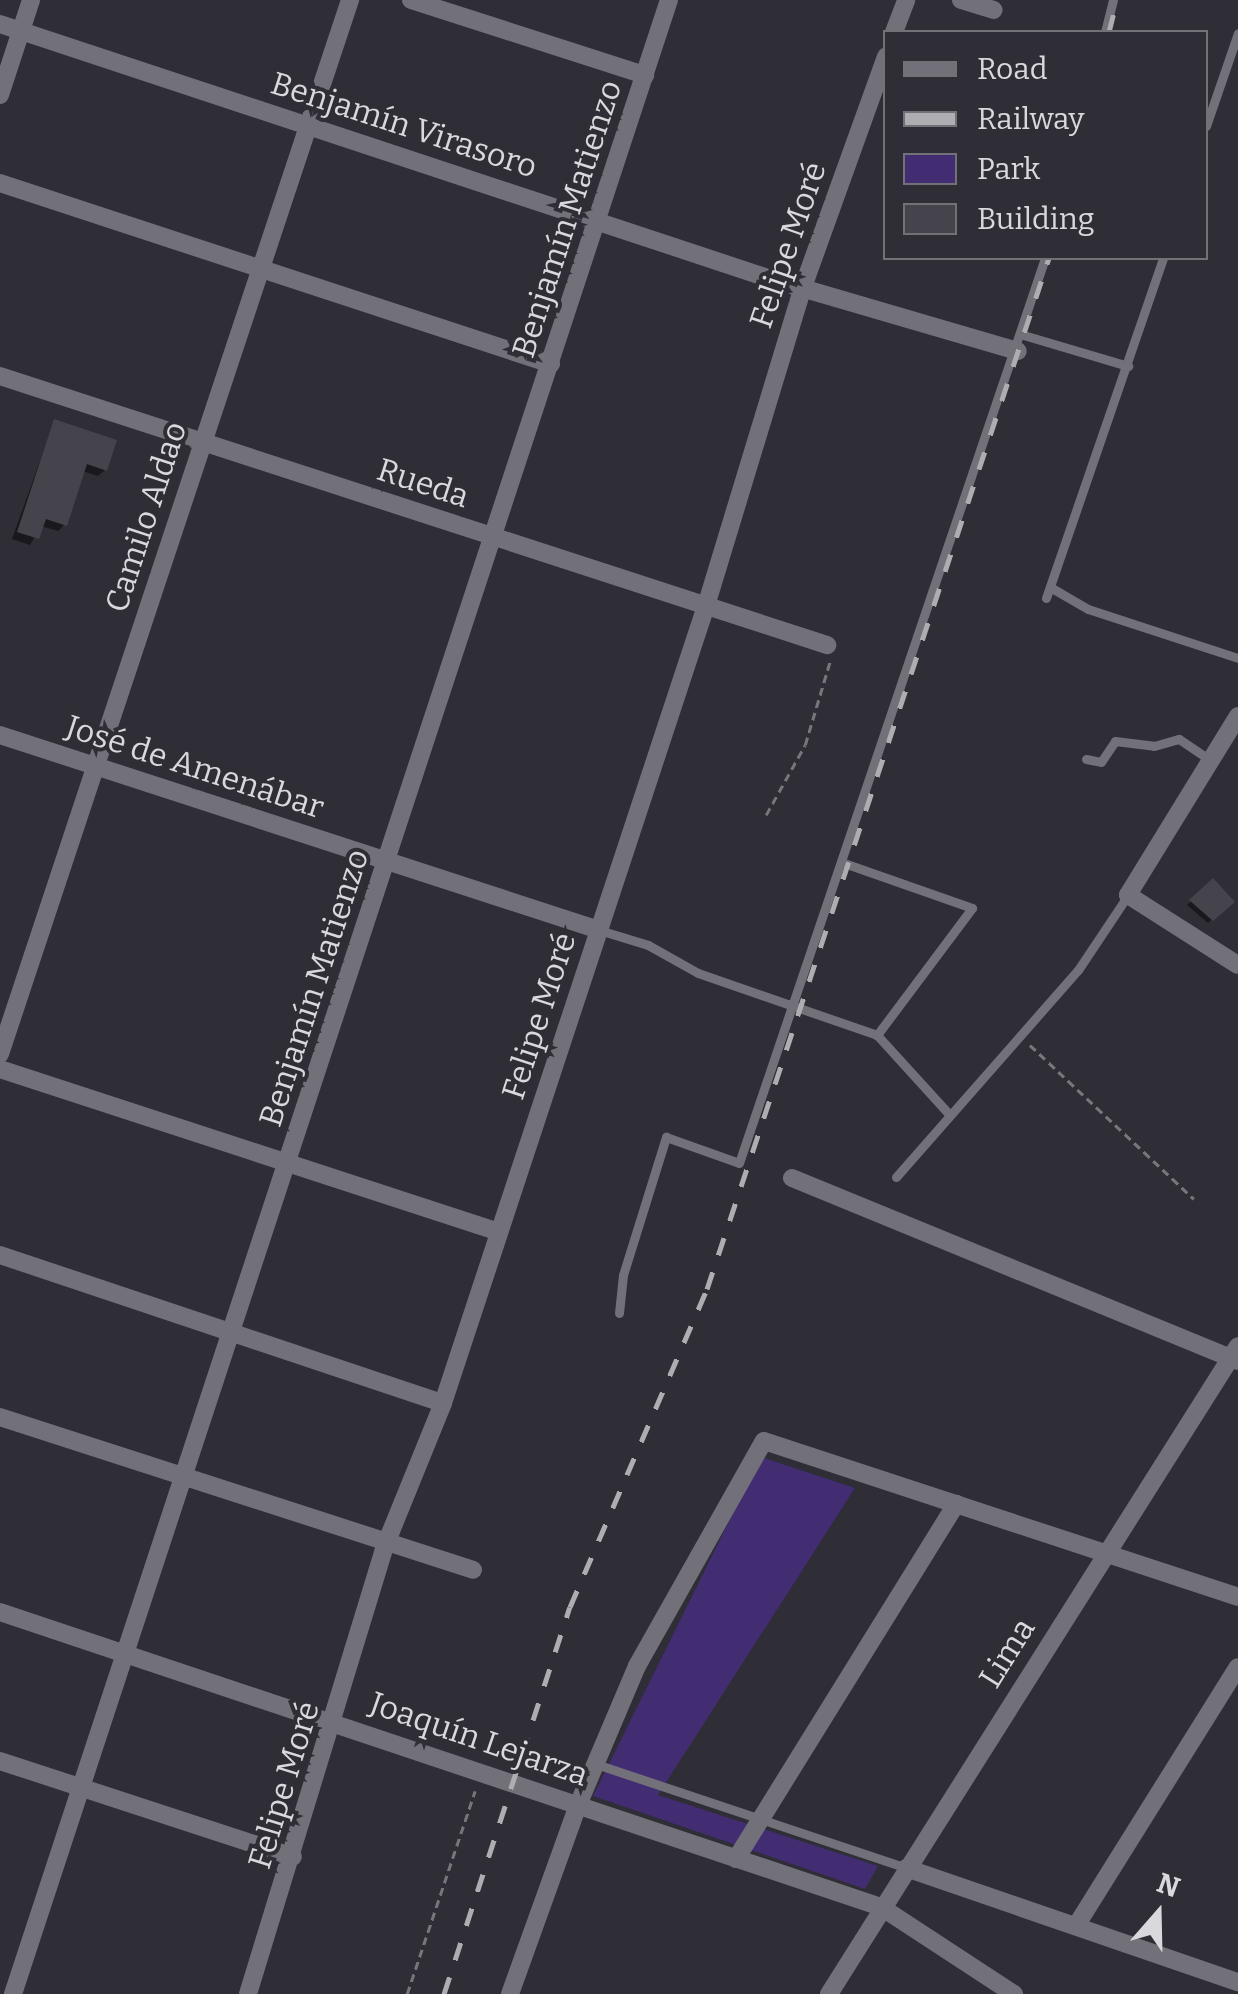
<!DOCTYPE html>
<meta charset="utf-8">
<style>
body{margin:0}
#map{position:relative;width:1238px;height:1994px;overflow:hidden;background:#2f2d35;font-family:Bitter,serif}
div>[style]{position:absolute}
[style*='--x']{left:calc(var(--x)*1px);top:calc(var(--y)*1px);width:calc(var(--w)*1px);rotate:calc(var(--a)*1deg)}
.green>*{inset:0;background:#422c72}
.shadow>*{inset:0;background:#0007}
.building>*{inset:0;background:#45444c}
.path>*{height:2.5px;margin-top:-1.25px;transform-origin:0;background:repeating-linear-gradient(90deg,#77767d 0 8px,transparent 0 13px)}
.lane>*{height:9px;margin:-4.5px;padding:0 4.5px;transform-origin:4.5px;border-radius:4.5px;background:#72717a}
.street>*{height:18px;margin:-9px;padding:0 9px;transform-origin:9px;border-radius:9px;background:#72717a}
.rail>*{height:5px;margin-top:-2.5px;transform-origin:0;background:repeating-linear-gradient(90deg,#aeadb2 0 18px,transparent 0 36px)}
span{translate:-50% -50%;white-space:nowrap;text-align:center;line-height:1.15;-webkit-text-stroke:8px #2f2d35;paint-order:stroke}
.street-label{font-size:32px;color:#d9d8dd}
.legend{position:absolute;left:883px;top:30px;width:325px;height:230px;box-sizing:border-box;background:#2f2d35;border:2px solid #737178;margin:0;padding:12px 18px;list-style:none;font-size:30px;color:#d9d8dd}
.legend li{display:flex;align-items:center;gap:20px;height:50px}
.legend b{width:50px;border:2px solid #737178}
.north{position:absolute;left:1108px;top:1864px;width:100px;height:100px;-webkit-text-stroke:8px #2f2d35;paint-order:stroke;rotate:20deg;font-size:28px;font-weight:700;line-height:40px;text-align:center;color:#d9d8dd}
.north::after{content:'';display:block;margin:auto;width:35px;height:45px;background:#d9d8dd;clip-path:polygon(50% 0,100% 100%,50% 72%,0 100%)}
</style>
<div id="map">
<div class="green">
<div style="clip-path:polygon(761px 1457px,855px 1488px,658px 1795px,878px 1866px,865px 1889px,593px 1796px)"></div>
</div>
<div class="shadow">
<div style="clip-path:polygon(54px 422px,105px 470px,98px 476px,82px 471px,64px 525px,58px 531px,41px 526px,30px 545px,12px 539px)"></div>
<div style="clip-path:polygon(1213px 881px,1231px 902px,1208px 923px,1187px 905px)"></div>
</div>
<div class="building">
<div style="clip-path:polygon(54px 419px,117px 440px,107px 471px,87px 464px,67px 526px,46px 519px,39px 539px,17px 532px)"></div>
<div style="clip-path:polygon(1213px 878px,1235px 902px,1213px 921px,1189px 900px)"></div>
</div>
<div class="path">
<div style="--x:766;--y:815;--w:80;--a:-60.9"></div>
<div style="--x:805;--y:745;--w:88;--a:-73.4"></div>
<div style="--x:1030;--y:1045;--w:225;--a:43.2"></div>
<div style="--x:407;--y:1994;--w:214;--a:-71.5"></div>
</div>
<div class="lane">
<div style="--x:1105;--y:32;--w:33;--a:-76"></div>
<div style="--x:1206;--y:126;--w:98;--a:-71"></div>
<div style="--x:1020;--y:334;--w:113;--a:16.5"></div>
<div style="--x:1050;--y:587;--w:44;--a:30.1"></div>
<div style="--x:1088;--y:609;--w:158;--a:18.1"></div>
<div style="--x:1046;--y:598;--w:360;--a:-71"></div>
<div style="--x:1086;--y:759;--w:15;--a:11"></div>
<div style="--x:1101;--y:762;--w:25;--a:-56"></div>
<div style="--x:1115;--y:741;--w:39;--a:7"></div>
<div style="--x:1154;--y:746;--w:26;--a:-16"></div>
<div style="--x:1179;--y:739;--w:37;--a:34"></div>
<div style="--x:841;--y:862;--w:139;--a:19.3"></div>
<div style="--x:972;--y:908;--w:159;--a:126.8"></div>
<div style="--x:599;--y:930;--w:51;--a:17"></div>
<div style="--x:648;--y:945;--w:57;--a:29.2"></div>
<div style="--x:698;--y:973;--w:189;--a:19.1"></div>
<div style="--x:877;--y:1035;--w:107;--a:47.7"></div>
<div style="--x:896;--y:1177;--w:276;--a:-48.7"></div>
<div style="--x:1078;--y:970;--w:90;--a:-56.3"></div>
<div style="--x:619;--y:1313;--w:38;--a:-84"></div>
<div style="--x:623;--y:1275;--w:145;--a:-72.7"></div>
<div style="--x:666;--y:1137;--w:77;--a:19.6"></div>
<div style="--x:739;--y:1163;--w:955;--a:-71.32"></div>
<div style="--x:596;--y:1764;--w:327;--a:18.5"></div>
</div>
<div class="street">
<div style="--x:411;--y:0;--w:246;--a:17.8"></div>
<div style="--x:961;--y:0;--w:34;--a:17"></div>
<div style="--x:0;--y:24;--w:812;--a:18.3"></div>
<div style="--x:771;--y:279;--w:257;--a:16.3"></div>
<div style="--x:894;--y:32;--w:34;--a:-69"></div>
<div style="--x:0;--y:95;--w:100;--a:-71.9"></div>
<div style="--x:0;--y:183;--w:580;--a:18.19"></div>
<div style="--x:0;--y:376;--w:870;--a:18.02"></div>
<div style="--x:1238;--y:716;--w:210;--a:121.6"></div>
<div style="--x:1128;--y:895;--w:130;--a:32.5"></div>
<div style="--x:0;--y:735;--w:630;--a:18.03"></div>
<div style="--x:0;--y:1054;--w:1111;--a:-71.63"></div>
<div style="--x:0;--y:1069;--w:525;--a:18.09"></div>
<div style="--x:792;--y:1178;--w:482;--a:22.3"></div>
<div style="--x:0;--y:1255;--w:467;--a:18.5"></div>
<div style="--x:0;--y:1417;--w:497;--a:17.9"></div>
<div style="--x:0;--y:1612;--w:929;--a:18.51"></div>
<div style="--x:881;--y:1907;--w:159;--a:33.2"></div>
<div style="--x:0;--y:1761;--w:308;--a:18.1"></div>
<div style="--x:736;--y:1859;--w:418;--a:-58.2"></div>
<div style="--x:906;--y:1868;--w:351;--a:19"></div>
<div style="--x:1076;--y:1926;--w:305;--a:-58"></div>
<div style="--x:13;--y:1994;--w:2099;--a:-71.79"></div>
<div style="--x:248;--y:1994;--w:468;--a:-73"></div>
<div style="--x:385;--y:1546;--w:154;--a:-67.9"></div>
<div style="--x:443;--y:1403;--w:839;--a:-71.74"></div>
<div style="--x:706;--y:606;--w:333;--a:-73.1"></div>
<div style="--x:803;--y:287;--w:245;--a:-70.2"></div>
<div style="--x:510;--y:1994;--w:201;--a:-70.2"></div>
<div style="--x:578;--y:1805;--w:151;--a:-67"></div>
<div style="--x:637;--y:1666;--w:258;--a:-60.6"></div>
<div style="--x:764;--y:1441;--w:499;--a:18.2"></div>
<div style="--x:829;--y:1994;--w:766;--a:-57.74"></div>
</div>
<div class="rail">
<div style="--x:1109;--y:32;--w:33;--a:-76"></div>
<div style="--x:444;--y:1994;--w:407;--a:-72"></div>
<div style="--x:570;--y:1607;--w:346;--a:-66.7"></div>
<div style="--x:707;--y:1289;--w:1086;--a:-71.65"></div>
</div>
<div class="street-label">
<span style="left:404px;top:125px;rotate:18deg">Benjamín Virasoro</span>
<span style="left:567px;top:219px;rotate:-72deg">Benjamín Matienzo</span>
<span style="left:788px;top:245px;rotate:-71deg">Felipe Moré</span>
<span style="left:423px;top:483px;rotate:18deg">Rueda</span>
<span style="left:146px;top:517px;rotate:-72deg">Camilo Aldao</span>
<span style="left:195px;top:767px;rotate:18deg">José de Amenábar</span>
<span style="left:314px;top:988px;rotate:-72deg">Benjamín Matienzo</span>
<span style="left:539px;top:1016px;rotate:-72deg">Felipe Moré</span>
<span style="left:1007px;top:1653px;rotate:-58deg">Lima</span>
<span style="left:479px;top:1739px;rotate:19deg">Joaquín Lejarza</span>
<span style="left:284px;top:1785px;rotate:-73deg">Felipe Moré</span>
</div>
<ul class="legend">
<li><b style="height:12px;background:#72717a"></b>Road</li>
<li><b style="height:12px;background:#aeadb2"></b>Railway</li>
<li><b style="height:28px;background:#422c72"></b>Park</li>
<li><b style="height:28px;background:#45444c"></b>Building</li>
</ul>
<div class="north">N</div>
</div>
